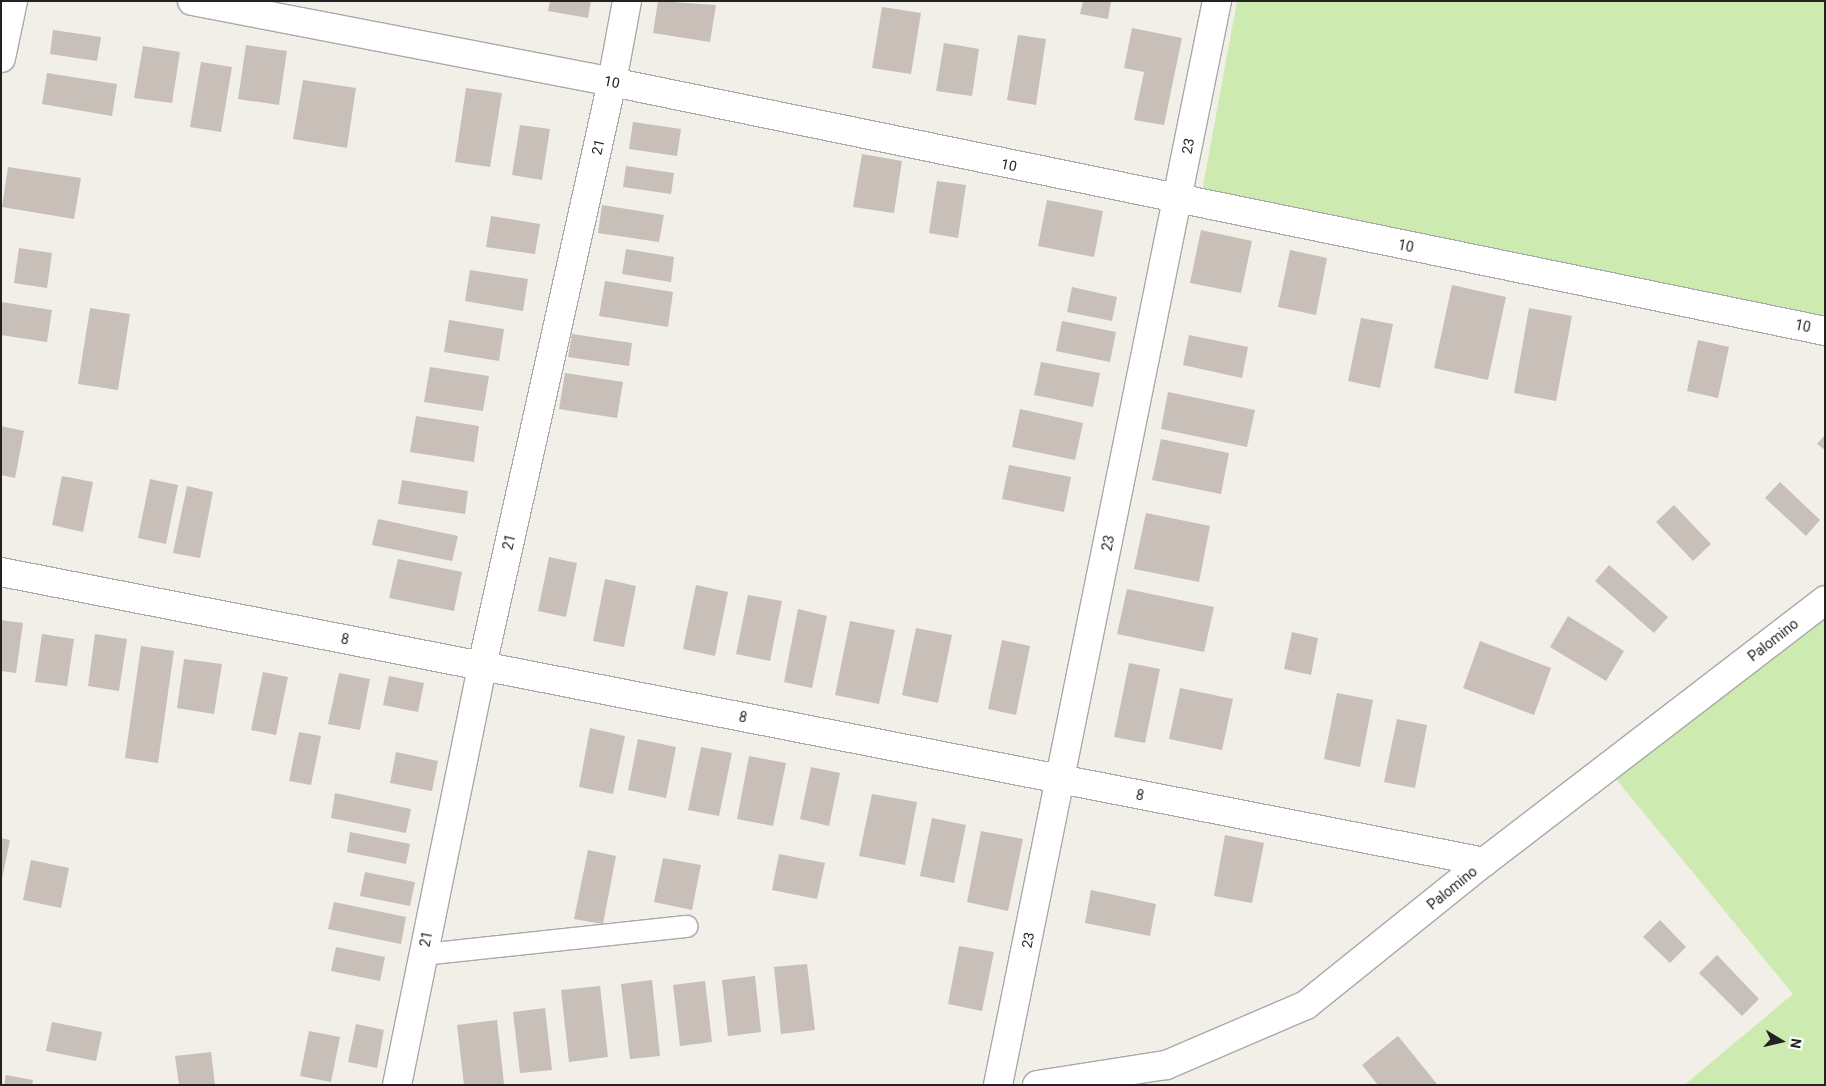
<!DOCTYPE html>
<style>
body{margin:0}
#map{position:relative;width:1826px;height:1086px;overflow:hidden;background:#f2efe9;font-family:Roboto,sans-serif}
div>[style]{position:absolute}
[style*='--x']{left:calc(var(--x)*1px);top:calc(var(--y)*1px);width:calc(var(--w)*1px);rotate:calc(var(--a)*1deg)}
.grass>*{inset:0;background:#cdebb0}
.building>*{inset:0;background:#c7bfb8}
.roads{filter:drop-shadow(1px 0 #a9a9a9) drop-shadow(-1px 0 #a9a9a9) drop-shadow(0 1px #a9a9a9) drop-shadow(0 -1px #a9a9a9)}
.service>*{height:21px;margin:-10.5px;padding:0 10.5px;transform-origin:10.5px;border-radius:10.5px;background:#fff}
.minor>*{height:28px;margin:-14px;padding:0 14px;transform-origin:14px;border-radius:14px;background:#fff}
.tertiary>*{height:28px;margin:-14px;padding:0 14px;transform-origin:14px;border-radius:14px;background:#fff}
span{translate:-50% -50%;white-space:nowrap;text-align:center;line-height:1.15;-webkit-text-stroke:4px #fff;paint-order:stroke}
.street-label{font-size:14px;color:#222}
.frame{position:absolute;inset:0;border:2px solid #222;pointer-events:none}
.north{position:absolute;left:1756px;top:1016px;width:50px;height:50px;-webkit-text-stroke:4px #fff;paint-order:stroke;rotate:99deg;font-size:14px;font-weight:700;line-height:20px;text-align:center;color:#222}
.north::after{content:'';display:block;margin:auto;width:18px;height:22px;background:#222;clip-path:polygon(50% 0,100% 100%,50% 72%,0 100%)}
</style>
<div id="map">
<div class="grass">
<div style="clip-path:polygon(1237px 1px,1825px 1px,1825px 328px,1201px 197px)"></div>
<div style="clip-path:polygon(1825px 608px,1825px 1085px,1684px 1085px,1793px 994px,1615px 778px)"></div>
</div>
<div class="building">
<div style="clip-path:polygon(550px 1px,591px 1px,588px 18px,548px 11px)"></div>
<div style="clip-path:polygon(658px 1px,716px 5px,710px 42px,653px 33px)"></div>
<div style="clip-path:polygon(1083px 1px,1111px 1px,1108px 19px,1080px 14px)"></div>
<div style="clip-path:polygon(882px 7px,921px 13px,911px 74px,872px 68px)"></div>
<div style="clip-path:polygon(1132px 28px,1182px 38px,1164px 125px,1134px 120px,1144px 72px,1124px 68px)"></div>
<div style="clip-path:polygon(53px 30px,101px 37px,97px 61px,50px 54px)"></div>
<div style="clip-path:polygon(1018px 35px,1046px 39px,1036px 105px,1007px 100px)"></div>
<div style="clip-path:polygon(944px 43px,979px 49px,972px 96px,936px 91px)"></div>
<div style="clip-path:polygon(246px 45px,287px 51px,279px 105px,238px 99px)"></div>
<div style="clip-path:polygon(143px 46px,180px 52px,172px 103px,134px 98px)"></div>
<div style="clip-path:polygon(201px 62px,232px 67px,221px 132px,190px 127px)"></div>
<div style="clip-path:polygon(47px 73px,117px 84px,112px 116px,42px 104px)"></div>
<div style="clip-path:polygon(303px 80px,356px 88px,347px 148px,293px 139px)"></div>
<div style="clip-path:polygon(466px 88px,502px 93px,490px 167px,455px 162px)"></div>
<div style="clip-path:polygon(633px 122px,681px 129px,677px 156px,629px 149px)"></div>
<div style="clip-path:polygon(520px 125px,550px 129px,542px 180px,512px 175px)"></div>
<div style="clip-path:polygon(862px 154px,902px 161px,894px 213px,853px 207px)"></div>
<div style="clip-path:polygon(626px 166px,674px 173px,671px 194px,623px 187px)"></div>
<div style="clip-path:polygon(8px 167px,81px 178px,74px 219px,2px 207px)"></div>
<div style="clip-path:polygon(937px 181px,966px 185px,958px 238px,929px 233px)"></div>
<div style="clip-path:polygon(1047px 200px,1103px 211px,1094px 257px,1038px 246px)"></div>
<div style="clip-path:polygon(602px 205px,664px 215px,659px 242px,598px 233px)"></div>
<div style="clip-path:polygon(491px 216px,540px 224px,535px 254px,486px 247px)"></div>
<div style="clip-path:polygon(1201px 230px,1252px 241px,1241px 293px,1190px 283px)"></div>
<div style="clip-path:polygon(19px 248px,52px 253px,47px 288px,14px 283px)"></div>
<div style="clip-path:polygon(626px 249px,674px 257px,671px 282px,622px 274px)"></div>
<div style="clip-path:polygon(1290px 250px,1327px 258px,1316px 315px,1278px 307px)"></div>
<div style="clip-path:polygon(470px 270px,528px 279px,523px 311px,465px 301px)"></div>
<div style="clip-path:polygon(605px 281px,673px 292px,668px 327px,599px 316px)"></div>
<div style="clip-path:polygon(1452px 285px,1506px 297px,1488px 380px,1434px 368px)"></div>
<div style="clip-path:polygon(1072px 287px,1117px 297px,1112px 321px,1067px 312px)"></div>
<div style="clip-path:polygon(1px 302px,52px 310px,47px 342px,1px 335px)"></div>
<div style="clip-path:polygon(90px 308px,130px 314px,118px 390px,78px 384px)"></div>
<div style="clip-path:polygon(1529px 308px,1572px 316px,1556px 401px,1514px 393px)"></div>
<div style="clip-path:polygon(1361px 318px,1393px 324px,1380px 388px,1348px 381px)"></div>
<div style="clip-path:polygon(449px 320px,504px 329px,499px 361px,444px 352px)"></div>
<div style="clip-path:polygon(1062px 321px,1116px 332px,1110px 362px,1056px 351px)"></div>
<div style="clip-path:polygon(572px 334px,632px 343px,629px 366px,568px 357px)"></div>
<div style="clip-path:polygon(1189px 335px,1248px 347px,1242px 378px,1183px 365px)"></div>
<div style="clip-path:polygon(1698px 340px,1729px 347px,1718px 398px,1687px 391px)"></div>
<div style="clip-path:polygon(1041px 362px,1100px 373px,1093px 407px,1034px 395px)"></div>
<div style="clip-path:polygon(430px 367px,489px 376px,483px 411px,424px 402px)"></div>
<div style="clip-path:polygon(565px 373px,623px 382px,617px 418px,559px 409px)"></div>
<div style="clip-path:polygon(1168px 392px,1255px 410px,1247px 447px,1161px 429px)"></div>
<div style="clip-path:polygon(1020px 409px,1083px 423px,1075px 460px,1012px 447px)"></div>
<div style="clip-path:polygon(416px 416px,479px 426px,474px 462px,410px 452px)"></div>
<div style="clip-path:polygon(1px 426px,24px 431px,15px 478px,1px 475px)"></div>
<div style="clip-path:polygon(1825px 435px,1825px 450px,1817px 444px)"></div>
<div style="clip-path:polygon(1161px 439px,1229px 453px,1221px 494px,1152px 480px)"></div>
<div style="clip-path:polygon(1009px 465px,1071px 477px,1064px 512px,1002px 499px)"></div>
<div style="clip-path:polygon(62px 476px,93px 482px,83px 532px,52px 525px)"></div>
<div style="clip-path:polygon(150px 479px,178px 485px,166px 544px,138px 538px)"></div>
<div style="clip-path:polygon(402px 480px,468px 491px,465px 514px,398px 504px)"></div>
<div style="clip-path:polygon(1780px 482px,1820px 520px,1806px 536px,1765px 498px)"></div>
<div style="clip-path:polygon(187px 486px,213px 492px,200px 558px,173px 553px)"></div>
<div style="clip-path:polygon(1674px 505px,1711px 544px,1693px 561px,1656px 522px)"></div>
<div style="clip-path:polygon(1146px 513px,1210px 526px,1199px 582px,1134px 569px)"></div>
<div style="clip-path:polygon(378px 519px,458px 536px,452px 561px,372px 545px)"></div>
<div style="clip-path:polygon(549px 557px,577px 563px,566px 617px,538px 611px)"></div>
<div style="clip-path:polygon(398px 559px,462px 572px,454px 611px,389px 598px)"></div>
<div style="clip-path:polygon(1609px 565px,1668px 617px,1654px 633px,1595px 581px)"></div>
<div style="clip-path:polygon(605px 579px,636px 586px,624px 647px,593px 641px)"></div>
<div style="clip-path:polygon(696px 585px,728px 592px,715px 656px,683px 649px)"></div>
<div style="clip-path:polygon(1127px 589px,1214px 607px,1204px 652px,1117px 634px)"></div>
<div style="clip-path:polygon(748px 595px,782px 601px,770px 661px,736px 654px)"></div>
<div style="clip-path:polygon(798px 609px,827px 616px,812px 688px,784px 682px)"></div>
<div style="clip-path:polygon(1568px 616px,1624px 651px,1606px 681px,1550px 647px)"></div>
<div style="clip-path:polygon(1px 620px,23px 623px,16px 673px,1px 671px)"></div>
<div style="clip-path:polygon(850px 621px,895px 630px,879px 704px,835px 695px)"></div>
<div style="clip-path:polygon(916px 628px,952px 635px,938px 703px,902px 695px)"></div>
<div style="clip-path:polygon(1292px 632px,1318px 638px,1311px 675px,1284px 669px)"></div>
<div style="clip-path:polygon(42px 634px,74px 639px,67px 686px,35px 682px)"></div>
<div style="clip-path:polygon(95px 634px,127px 639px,119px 691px,88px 686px)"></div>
<div style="clip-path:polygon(1002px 640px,1030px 646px,1016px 715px,988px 709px)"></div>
<div style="clip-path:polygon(1480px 641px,1551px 668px,1534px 715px,1463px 688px)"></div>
<div style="clip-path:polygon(141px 646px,174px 651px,158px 763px,125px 758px)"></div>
<div style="clip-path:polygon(184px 659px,222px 664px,214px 714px,177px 708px)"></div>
<div style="clip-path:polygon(1129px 663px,1160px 669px,1145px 743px,1114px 737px)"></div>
<div style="clip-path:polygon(263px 672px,288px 677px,276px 735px,251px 730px)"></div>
<div style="clip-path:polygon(339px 673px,370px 679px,360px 730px,328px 724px)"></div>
<div style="clip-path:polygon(389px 676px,424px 683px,418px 712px,383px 705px)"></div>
<div style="clip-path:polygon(1180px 688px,1233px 699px,1222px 750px,1169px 739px)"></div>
<div style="clip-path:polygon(1337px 693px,1373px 700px,1360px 767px,1324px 759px)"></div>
<div style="clip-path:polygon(1397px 719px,1427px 725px,1415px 788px,1384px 782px)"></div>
<div style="clip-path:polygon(590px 728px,625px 736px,613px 794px,579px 787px)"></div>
<div style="clip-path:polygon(299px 732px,321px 736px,311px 785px,289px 781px)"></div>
<div style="clip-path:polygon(638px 739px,676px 747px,666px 798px,628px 790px)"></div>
<div style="clip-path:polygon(701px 747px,732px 753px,719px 816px,688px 810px)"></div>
<div style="clip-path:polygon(396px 752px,438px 761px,432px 791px,390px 783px)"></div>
<div style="clip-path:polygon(749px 756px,786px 763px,773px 826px,737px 819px)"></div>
<div style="clip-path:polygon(811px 767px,840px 773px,829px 826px,800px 819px)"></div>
<div style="clip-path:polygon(335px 793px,411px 809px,406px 833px,331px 818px)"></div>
<div style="clip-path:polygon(872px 794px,917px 802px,905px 865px,859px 856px)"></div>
<div style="clip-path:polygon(932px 818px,966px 825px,954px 883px,920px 876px)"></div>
<div style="clip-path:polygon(981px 831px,1023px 839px,1008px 911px,967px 902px)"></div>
<div style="clip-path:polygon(350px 832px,410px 844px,406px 864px,347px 852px)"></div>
<div style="clip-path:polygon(1225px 835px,1264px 843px,1252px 903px,1214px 896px)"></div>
<div style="clip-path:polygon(1px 838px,10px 840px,2px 879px,1px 879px)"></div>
<div style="clip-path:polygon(588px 850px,616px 856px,603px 924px,574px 919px)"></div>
<div style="clip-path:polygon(779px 854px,825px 863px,817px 899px,772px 890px)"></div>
<div style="clip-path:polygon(663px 858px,701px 865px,692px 910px,654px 902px)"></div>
<div style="clip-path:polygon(31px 860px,69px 868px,61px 908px,23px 900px)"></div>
<div style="clip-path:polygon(365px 872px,415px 882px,410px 906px,360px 896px)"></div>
<div style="clip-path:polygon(1091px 890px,1156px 904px,1150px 936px,1085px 923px)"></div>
<div style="clip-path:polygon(334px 902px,406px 917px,401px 944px,328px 929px)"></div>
<div style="clip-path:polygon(1660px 920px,1686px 947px,1670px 963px,1643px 937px)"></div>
<div style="clip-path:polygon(959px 946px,994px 952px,982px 1011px,948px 1004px)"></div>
<div style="clip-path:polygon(336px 947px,385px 957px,380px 981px,331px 971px)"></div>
<div style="clip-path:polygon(1717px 955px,1759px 999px,1742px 1016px,1699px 973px)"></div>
<div style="clip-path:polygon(807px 964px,815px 1030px,781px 1034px,774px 967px)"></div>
<div style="clip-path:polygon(755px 976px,761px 1032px,728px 1036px,722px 980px)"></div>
<div style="clip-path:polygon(652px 980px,660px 1056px,630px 1059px,621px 984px)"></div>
<div style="clip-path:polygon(705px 981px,712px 1042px,680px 1046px,673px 985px)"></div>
<div style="clip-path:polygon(600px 986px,608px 1057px,569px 1062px,561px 990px)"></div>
<div style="clip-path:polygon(545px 1008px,552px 1070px,520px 1073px,513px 1012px)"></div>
<div style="clip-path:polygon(497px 1020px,504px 1084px,464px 1085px,457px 1025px)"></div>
<div style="clip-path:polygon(52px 1022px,102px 1032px,96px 1061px,46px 1051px)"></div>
<div style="clip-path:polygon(356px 1024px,384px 1030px,377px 1068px,348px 1062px)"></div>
<div style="clip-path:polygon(309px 1031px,340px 1037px,331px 1082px,300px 1076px)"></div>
<div style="clip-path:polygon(1398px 1036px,1437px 1084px,1435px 1085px,1378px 1085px,1362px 1065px)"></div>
<div style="clip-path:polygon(211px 1052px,215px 1085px,179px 1085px,175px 1056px)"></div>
<div style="clip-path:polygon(6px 1075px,33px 1080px,32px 1085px,4px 1085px)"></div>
</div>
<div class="roads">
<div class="service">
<div style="--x:423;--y:954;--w:265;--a:-6.1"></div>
</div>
<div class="minor">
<div style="--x:192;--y:1;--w:428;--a:10.9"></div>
<div style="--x:612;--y:82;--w:1238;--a:11.6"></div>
<div style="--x:1;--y:58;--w:58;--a:-78.1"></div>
<div style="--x:397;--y:1085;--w:428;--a:-78.5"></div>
<div style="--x:482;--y:666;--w:598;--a:-77.45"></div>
<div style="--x:612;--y:82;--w:82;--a:-79.5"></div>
<div style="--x:998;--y:1085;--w:1106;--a:-78.58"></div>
</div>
<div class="tertiary">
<div style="--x:1;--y:572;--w:1511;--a:11.06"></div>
<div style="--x:1037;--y:1085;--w:131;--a:-8.8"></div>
<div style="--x:1166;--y:1065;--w:152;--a:-23.2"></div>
<div style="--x:1306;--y:1005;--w:228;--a:-38.8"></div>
<div style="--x:1484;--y:862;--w:430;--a:-37.5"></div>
</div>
</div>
<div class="street-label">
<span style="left:612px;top:82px;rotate:11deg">10</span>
<span style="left:1188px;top:146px;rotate:-79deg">23</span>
<span style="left:598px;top:147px;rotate:-77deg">21</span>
<span style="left:1009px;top:165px;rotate:12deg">10</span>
<span style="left:1406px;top:246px;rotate:11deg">10</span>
<span style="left:1803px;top:326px;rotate:11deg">10</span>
<span style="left:509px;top:542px;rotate:-77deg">21</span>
<span style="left:1108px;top:543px;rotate:-79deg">23</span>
<span style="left:345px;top:639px;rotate:11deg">8</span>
<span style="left:1773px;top:640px;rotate:-38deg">Palomino</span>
<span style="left:743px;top:717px;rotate:11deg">8</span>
<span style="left:1140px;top:795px;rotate:11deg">8</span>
<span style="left:1452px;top:888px;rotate:-39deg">Palomino</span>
<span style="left:426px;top:939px;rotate:-79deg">21</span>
<span style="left:1028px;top:940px;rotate:-79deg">23</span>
</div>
<div class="frame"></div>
<div class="north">N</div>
</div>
